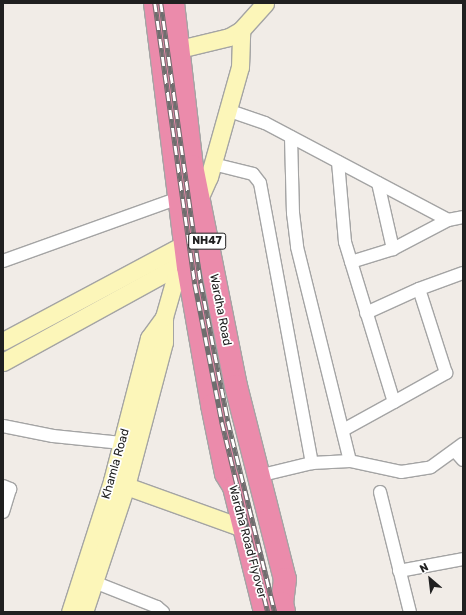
<!DOCTYPE html>
<style>
body{margin:0}
#map{position:relative;width:466px;height:615px;overflow:hidden;background:#f1ece7;font-family:Rubik,sans-serif}
div>[style]{position:absolute}
[style*='--x']{left:calc(var(--x)*1px);top:calc(var(--y)*1px);width:calc(var(--w)*1px);rotate:calc(var(--a)*1deg)}
.roads{filter:drop-shadow(1px 0 #a4a4a4) drop-shadow(-1px 0 #a4a4a4) drop-shadow(0 1px #a4a4a4) drop-shadow(0 -1px #a4a4a4)}
.street>*{height:12px;margin:-6px;padding:0 6px;transform-origin:6px;border-radius:6px;background:#fff}
.secondary>*{height:17px;margin:-8.5px;padding:0 8.5px;transform-origin:8.5px;border-radius:8.5px;background:#fcf6b9}
.highway>*{height:22px;margin:-11px;padding:0 11px;transform-origin:11px;border-radius:11px;background:#eb8bab}
.rail>*{height:4.5px;margin-top:-2.25px;transform-origin:0;background:repeating-linear-gradient(90deg,#fff 0 9px,#6e6e6e 0 18px);box-sizing:border-box;border-block:1px solid #6e6e6e}
span{translate:-50% -50%;white-space:nowrap;text-align:center;line-height:1.15;-webkit-text-stroke:3.5px #fff;paint-order:stroke}
.shield-label span{padding:1px 3px;background:#fff;border:1px solid;border-radius:3px;-webkit-text-stroke-width:0}
.shield-label{font-size:11px;color:#202020;font-weight:700}
.street-label{font-size:12px;color:#202020}
.frame{position:absolute;inset:0;border:4px solid #202020;pointer-events:none}
.north{position:absolute;left:410px;top:559px;width:40px;height:40px;-webkit-text-stroke:3px #fff;paint-order:stroke;rotate:332deg;font-size:11px;font-weight:700;line-height:16px;text-align:center;color:#202020}
.north::after{content:'';display:block;margin:auto;width:14px;height:18px;background:#202020;clip-path:polygon(50% 0,100% 100%,50% 72%,0 100%)}
</style>
<div id="map">
<div class="roads">
<div class="street">
<div style="--x:227;--y:110;--w:40;--a:18.9"></div>
<div style="--x:265;--y:123;--w:207;--a:27.9"></div>
<div style="--x:448;--y:220;--w:15;--a:-11"></div>
<div style="--x:291;--y:137;--w:76;--a:88.5"></div>
<div style="--x:293;--y:213;--w:34;--a:83"></div>
<div style="--x:297;--y:247;--w:220;--a:76.1"></div>
<div style="--x:350;--y:461;--w:52;--a:12.2"></div>
<div style="--x:401;--y:472;--w:30;--a:-9"></div>
<div style="--x:431;--y:467;--w:39;--a:-36"></div>
<div style="--x:338;--y:162;--w:80;--a:85"></div>
<div style="--x:345;--y:242;--w:167;--a:73"></div>
<div style="--x:394;--y:402;--w:58;--a:151.2"></div>
<div style="--x:213;--y:164;--w:41;--a:14"></div>
<div style="--x:253;--y:174;--w:11;--a:52"></div>
<div style="--x:260;--y:183;--w:285;--a:79.5"></div>
<div style="--x:312;--y:463;--w:38;--a:-3"></div>
<div style="--x:378;--y:183;--w:68;--a:77.2"></div>
<div style="--x:3;--y:261;--w:187;--a:-19.7"></div>
<div style="--x:351;--y:262;--w:44;--a:-17.2"></div>
<div style="--x:393;--y:249;--w:62;--a:-27.8"></div>
<div style="--x:366;--y:313;--w:58;--a:-24.4"></div>
<div style="--x:419;--y:289;--w:47;--a:-20"></div>
<div style="--x:394;--y:402;--w:60;--a:-29.1"></div>
<div style="--x:446;--y:373;--w:88;--a:-107.8"></div>
<div style="--x:3;--y:426;--w:51;--a:11.3"></div>
<div style="--x:53;--y:436;--w:69;--a:5.8"></div>
<div style="--x:455;--y:451;--w:12;--a:48"></div>
<div style="--x:258;--y:476;--w:56;--a:-13.5"></div>
<div style="--x:3;--y:486;--w:8;--a:23"></div>
<div style="--x:10;--y:489;--w:24;--a:107"></div>
<div style="--x:380;--y:492;--w:124;--a:76"></div>
<div style="--x:399;--y:571;--w:65;--a:-10.6"></div>
<div style="--x:94;--y:582;--w:68;--a:21.6"></div>
<div style="--x:157;--y:607;--w:8;--a:40"></div>
</div>
<div class="secondary">
<div style="--x:167;--y:52;--w:64;--a:-13.6"></div>
<div style="--x:229;--y:37;--w:14;--a:-30"></div>
<div style="--x:241;--y:30;--w:36;--a:-48"></div>
<div style="--x:199;--y:199;--w:24;--a:-66"></div>
<div style="--x:209;--y:177;--w:114;--a:-74.3"></div>
<div style="--x:240;--y:67;--w:37;--a:-88"></div>
<div style="--x:3;--y:341;--w:206;--a:-28.1"></div>
<div style="--x:3;--y:362;--w:208;--a:-28.8"></div>
<div style="--x:115;--y:482;--w:130;--a:19.8"></div>
<div style="--x:70;--y:612;--w:138;--a:-72.2"></div>
<div style="--x:112;--y:481;--w:148;--a:-75.5"></div>
<div style="--x:149;--y:338;--w:26;--a:-54"></div>
<div style="--x:84;--y:612;--w:133;--a:-71.6"></div>
<div style="--x:126;--y:486;--w:149;--a:-75.2"></div>
<div style="--x:164;--y:342;--w:25;--a:-90"></div>
<div style="--x:164;--y:317;--w:40;--a:-74"></div>
<div style="--x:175;--y:279;--w:17;--a:-40"></div>
</div>
<div class="highway">
<div style="--x:155;--y:3;--w:266;--a:82.9"></div>
<div style="--x:188;--y:267;--w:140;--a:80.1"></div>
<div style="--x:212;--y:405;--w:70;--a:78.5"></div>
<div style="--x:226;--y:474;--w:15;--a:58"></div>
<div style="--x:234;--y:487;--w:129;--a:76.1"></div>
<div style="--x:173;--y:3;--w:164;--a:83.4"></div>
<div style="--x:192;--y:166;--w:224;--a:78.7"></div>
<div style="--x:236;--y:386;--w:199;--a:75.8"></div>
<div style="--x:285;--y:579;--w:24;--a:97"></div>
<div style="--x:282;--y:603;--w:9;--a:77"></div>
</div>
</div>
<div class="rail">
<div style="--x:155;--y:3;--w:284;--a:81.9"></div>
<div style="--x:195;--y:284;--w:141;--a:78.9"></div>
<div style="--x:222;--y:422;--w:195;--a:76.4"></div>
<div style="--x:161;--y:3;--w:283;--a:81.9"></div>
<div style="--x:201;--y:283;--w:141;--a:78.9"></div>
<div style="--x:228;--y:421;--w:197;--a:76.2"></div>
</div>
<div class="shield-label">
<span style="left:207px;top:241px">NH47</span>
</div>
<div class="street-label">
<span style="left:220px;top:310px;rotate:79deg">Wardha Road</span>
<span style="left:116px;top:464px;rotate:-74deg">Khamla Road</span>
<span style="left:247px;top:542px;rotate:75deg">Wardha Road Flyover</span>
</div>
<div class="frame"></div>
<div class="north">N</div>
</div>
